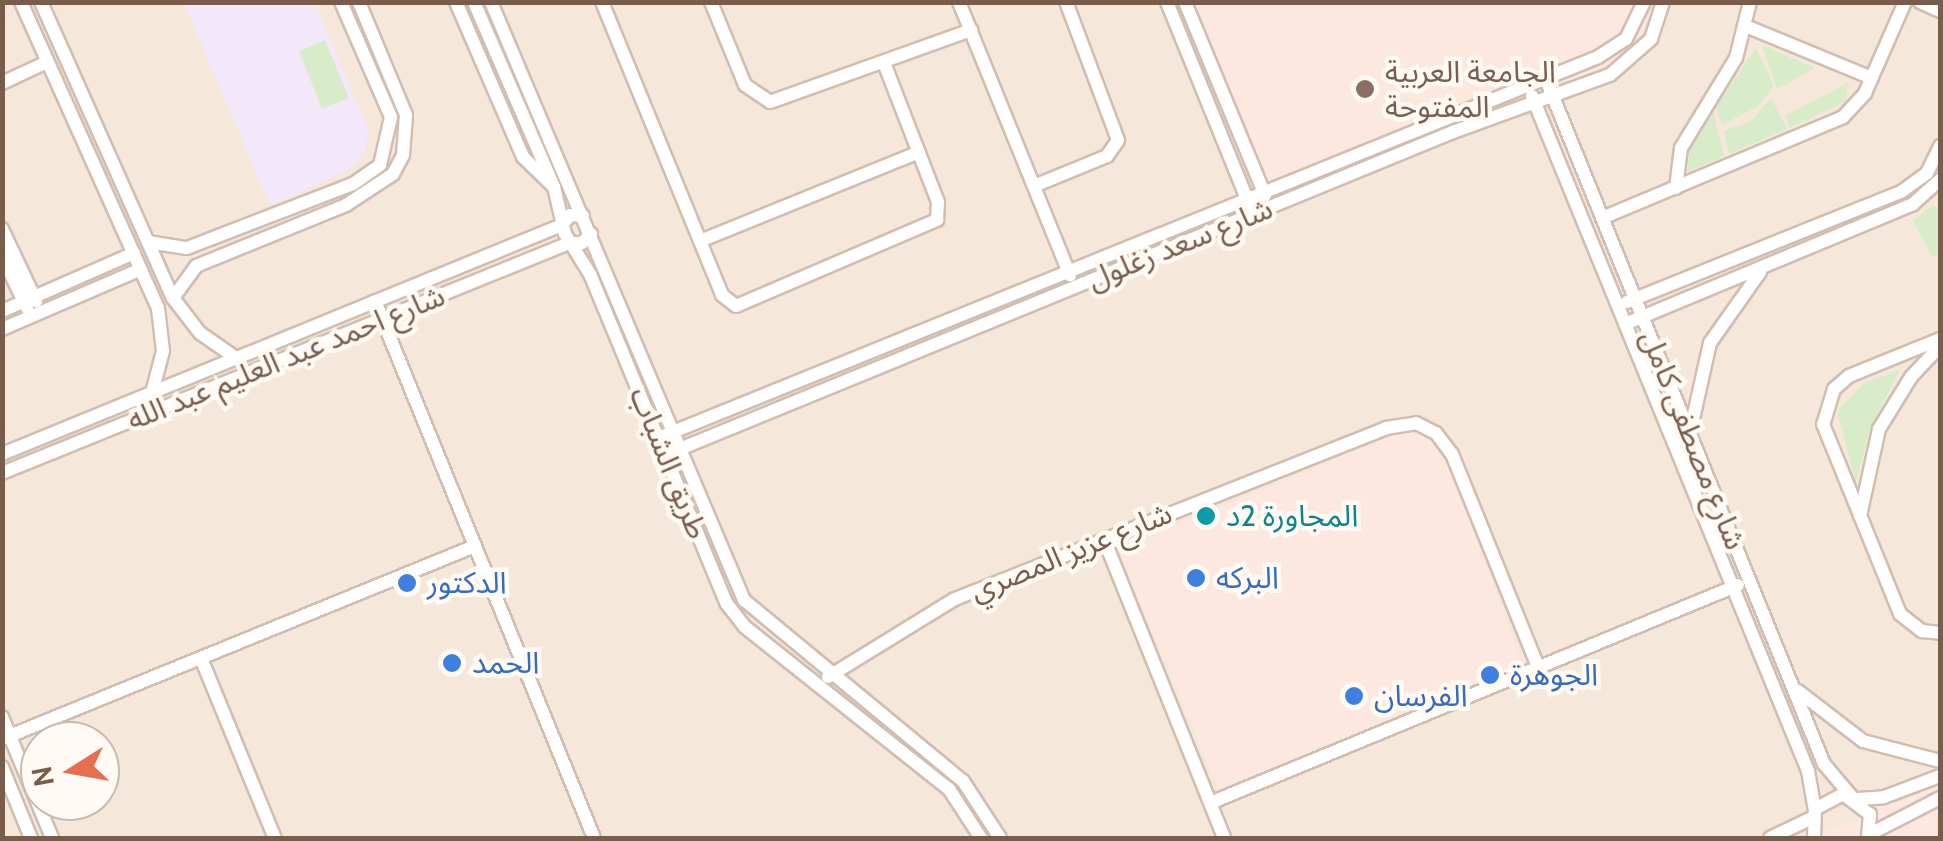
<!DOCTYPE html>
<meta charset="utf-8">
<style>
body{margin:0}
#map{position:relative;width:1943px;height:841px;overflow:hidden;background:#fdf6ec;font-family:Cabin,"Noto Sans Arabic",sans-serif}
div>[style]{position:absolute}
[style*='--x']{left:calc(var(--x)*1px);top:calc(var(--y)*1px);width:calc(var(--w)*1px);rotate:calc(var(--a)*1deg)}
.residential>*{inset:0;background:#f5e8da}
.commercial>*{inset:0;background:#fde8e0}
.education>*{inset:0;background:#f3e8fa}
.green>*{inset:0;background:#d8ecc9}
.roads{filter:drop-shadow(2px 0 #d1beb0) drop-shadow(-2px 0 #d1beb0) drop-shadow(0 2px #d1beb0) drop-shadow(0 -2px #d1beb0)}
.minor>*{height:12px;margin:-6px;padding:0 6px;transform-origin:6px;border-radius:6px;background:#fff}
.dots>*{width:28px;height:28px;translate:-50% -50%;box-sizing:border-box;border:5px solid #fffaf3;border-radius:50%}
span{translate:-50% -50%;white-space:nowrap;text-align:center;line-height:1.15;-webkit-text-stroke:9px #fffaf3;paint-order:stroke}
.education-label{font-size:30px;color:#785e54}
.left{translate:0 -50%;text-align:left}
.street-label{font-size:30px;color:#7a5c4d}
.culture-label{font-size:30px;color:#0d838f}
.shop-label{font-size:30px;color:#366cbe}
.frame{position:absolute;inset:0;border:5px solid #7a5c4d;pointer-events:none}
.north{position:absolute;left:20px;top:721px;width:100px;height:100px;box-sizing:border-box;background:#fffaf3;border:2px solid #cabbb1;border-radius:50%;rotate:259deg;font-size:28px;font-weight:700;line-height:40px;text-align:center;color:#7a5c4d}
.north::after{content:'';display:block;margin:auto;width:35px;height:45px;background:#e76f51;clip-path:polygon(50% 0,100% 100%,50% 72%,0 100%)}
</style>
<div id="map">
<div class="residential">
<div style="clip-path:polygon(evenodd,2px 3px,1940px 3px,1940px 838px,3px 838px,2px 3px,40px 741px,100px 741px,100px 801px,40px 801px,40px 741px)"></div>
</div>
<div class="commercial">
<div style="clip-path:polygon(1177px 3px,1654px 3px,1641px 36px,1611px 64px,1258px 202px)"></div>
<div style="clip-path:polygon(1405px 431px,1429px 437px,1446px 455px,1522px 664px,1219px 790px,1118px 550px)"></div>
<div style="clip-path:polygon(1940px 786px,1940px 838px,1809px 838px)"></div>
</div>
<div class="education">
<div style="clip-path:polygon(184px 3px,315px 3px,368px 130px,365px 152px,347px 171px,270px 205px)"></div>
</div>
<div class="green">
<div style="clip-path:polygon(325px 40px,349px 98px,322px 109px,299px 51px)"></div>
<div style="clip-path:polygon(1762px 45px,1815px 68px,1777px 89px)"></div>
<div style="clip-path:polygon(1756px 48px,1774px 86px,1757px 107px,1722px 125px,1716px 107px)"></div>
<div style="clip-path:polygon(1848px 83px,1846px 101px,1790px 128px,1786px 115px)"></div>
<div style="clip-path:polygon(1771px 98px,1787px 129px,1729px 154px,1724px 131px,1751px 121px)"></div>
<div style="clip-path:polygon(1713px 111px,1724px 156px,1687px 172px,1690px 147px)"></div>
<div style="clip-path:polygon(1933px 205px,1940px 212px,1940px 252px,1932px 257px,1913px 221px)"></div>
<div style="clip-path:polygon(1900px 370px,1870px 427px,1856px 483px,1837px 411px,1865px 382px)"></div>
</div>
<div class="roads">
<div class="minor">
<div style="--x:21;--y:2;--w:335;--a:65.9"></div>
<div style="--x:158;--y:308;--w:43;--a:83.4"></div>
<div style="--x:163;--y:351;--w:43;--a:104.7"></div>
<div style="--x:41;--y:2;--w:324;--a:66"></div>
<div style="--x:173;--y:298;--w:44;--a:52.4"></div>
<div style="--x:200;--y:333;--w:44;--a:34.8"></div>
<div style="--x:456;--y:2;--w:169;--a:66.6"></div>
<div style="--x:523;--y:157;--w:43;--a:44.1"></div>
<div style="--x:474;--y:2;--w:202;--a:66.6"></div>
<div style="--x:554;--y:187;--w:48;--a:76.8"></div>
<div style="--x:565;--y:234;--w:47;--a:58"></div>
<div style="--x:590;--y:274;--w:357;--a:67.5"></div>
<div style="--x:727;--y:604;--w:29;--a:52"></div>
<div style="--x:745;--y:627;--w:260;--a:38.5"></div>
<div style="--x:949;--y:789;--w:59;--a:56.9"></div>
<div style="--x:491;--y:2;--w:649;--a:67.07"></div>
<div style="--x:744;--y:600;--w:284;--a:39.6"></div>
<div style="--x:963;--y:781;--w:68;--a:57"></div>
<div style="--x:602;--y:2;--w:317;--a:67.7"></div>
<div style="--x:722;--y:295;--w:18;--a:38"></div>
<div style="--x:736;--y:306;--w:219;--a:-23.2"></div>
<div style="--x:937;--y:220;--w:18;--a:-87"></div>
<div style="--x:938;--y:202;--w:149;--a:-111.2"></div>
<div style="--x:711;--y:2;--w:90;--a:67.7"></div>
<div style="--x:745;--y:85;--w:30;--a:34"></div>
<div style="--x:770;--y:102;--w:214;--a:-19.7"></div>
<div style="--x:959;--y:2;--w:295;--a:67.9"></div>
<div style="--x:1167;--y:2;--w:218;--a:67.9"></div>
<div style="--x:1185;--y:2;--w:209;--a:67.5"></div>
<div style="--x:1920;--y:2;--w:22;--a:24"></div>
<div style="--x:1748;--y:27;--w:134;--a:22.4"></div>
<div style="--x:1545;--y:77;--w:741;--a:67.9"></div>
<div style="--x:1824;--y:764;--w:42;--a:49.8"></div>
<div style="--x:2;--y:83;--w:50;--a:-25"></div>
<div style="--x:1532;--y:96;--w:729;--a:67.76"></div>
<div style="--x:1808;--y:771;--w:39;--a:80"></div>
<div style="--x:1034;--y:186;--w:79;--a:-22.3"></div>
<div style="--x:1107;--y:156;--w:19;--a:-55"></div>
<div style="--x:1118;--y:140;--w:147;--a:-110.6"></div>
<div style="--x:1676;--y:188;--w:40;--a:-82.9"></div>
<div style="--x:1681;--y:148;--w:105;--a:-58.6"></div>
<div style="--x:1736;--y:58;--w:58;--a:-76"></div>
<div style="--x:1602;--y:218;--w:261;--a:-22.7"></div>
<div style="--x:1843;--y:117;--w:33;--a:-47"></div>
<div style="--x:1865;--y:93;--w:99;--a:-66.3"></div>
<div style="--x:2;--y:229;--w:80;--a:64.7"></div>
<div style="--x:700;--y:241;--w:236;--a:-22.1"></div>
<div style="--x:148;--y:242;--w:39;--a:9"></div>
<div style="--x:187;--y:248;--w:178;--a:-21.1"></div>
<div style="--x:353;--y:184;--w:33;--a:-35"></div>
<div style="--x:380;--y:165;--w:49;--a:-77.1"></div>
<div style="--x:391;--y:117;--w:125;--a:-113.5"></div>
<div style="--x:2;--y:256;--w:58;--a:64.3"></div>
<div style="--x:173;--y:298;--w:39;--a:-54"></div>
<div style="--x:196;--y:266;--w:162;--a:-22.1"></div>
<div style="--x:346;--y:205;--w:56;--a:-33.4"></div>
<div style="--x:393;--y:174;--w:21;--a:-62"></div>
<div style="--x:403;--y:155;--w:40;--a:-85.7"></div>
<div style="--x:406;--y:115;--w:122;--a:-112.6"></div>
<div style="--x:375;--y:301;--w:580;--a:67.81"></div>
<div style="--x:1627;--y:302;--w:295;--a:-21.9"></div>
<div style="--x:1901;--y:192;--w:32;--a:-36"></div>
<div style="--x:1927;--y:173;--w:30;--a:-64"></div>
<div style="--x:2;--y:311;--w:144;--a:-23.7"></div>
<div style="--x:1625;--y:324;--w:312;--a:-22.6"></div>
<div style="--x:1913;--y:204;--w:36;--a:-42"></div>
<div style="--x:2;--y:329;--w:151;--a:-23.3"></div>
<div style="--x:1940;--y:339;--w:98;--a:157.9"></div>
<div style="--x:1849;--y:376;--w:20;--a:139"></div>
<div style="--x:1834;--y:389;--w:37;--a:107"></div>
<div style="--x:1823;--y:424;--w:205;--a:67.9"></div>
<div style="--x:1900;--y:614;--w:28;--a:38"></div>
<div style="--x:1922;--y:631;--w:18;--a:6"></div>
<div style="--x:1691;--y:428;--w:87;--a:-77.4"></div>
<div style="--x:1710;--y:343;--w:87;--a:-54.8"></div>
<div style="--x:658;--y:438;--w:1014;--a:-22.06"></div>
<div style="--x:1598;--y:57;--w:33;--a:-33"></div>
<div style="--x:1626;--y:39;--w:41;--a:-64.1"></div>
<div style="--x:2;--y:454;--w:605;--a:-22.24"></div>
<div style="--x:562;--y:225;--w:13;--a:-51"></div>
<div style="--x:570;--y:215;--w:13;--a:4"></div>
<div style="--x:665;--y:455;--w:852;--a:-22.29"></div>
<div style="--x:1453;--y:132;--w:167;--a:-20"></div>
<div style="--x:1610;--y:75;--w:55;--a:-41.3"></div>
<div style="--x:1651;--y:39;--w:39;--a:-72"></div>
<div style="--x:2;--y:473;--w:612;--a:-22.08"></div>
<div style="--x:569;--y:243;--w:13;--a:0"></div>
<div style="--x:582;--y:243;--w:13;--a:-45"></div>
<div style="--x:1860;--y:516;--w:89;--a:-77.7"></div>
<div style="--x:1879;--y:429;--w:61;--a:-58.4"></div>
<div style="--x:1911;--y:377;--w:42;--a:-46.9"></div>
<div style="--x:1104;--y:539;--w:322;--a:68.1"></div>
<div style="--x:201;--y:658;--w:195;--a:67.7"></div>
<div style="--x:828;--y:677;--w:149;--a:-31.6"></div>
<div style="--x:955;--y:599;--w:464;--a:-21.6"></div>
<div style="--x:1386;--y:428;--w:30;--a:-9"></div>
<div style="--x:1416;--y:423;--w:22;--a:27"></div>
<div style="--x:1436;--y:433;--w:26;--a:53"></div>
<div style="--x:1452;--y:454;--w:230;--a:68"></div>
<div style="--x:1798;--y:691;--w:82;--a:37.6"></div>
<div style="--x:1863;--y:741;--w:80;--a:14.6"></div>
<div style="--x:2;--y:717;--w:131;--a:67.5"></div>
<div style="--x:2;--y:739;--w:511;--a:-22.2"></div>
<div style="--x:2;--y:767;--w:77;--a:67.8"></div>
<div style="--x:1858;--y:799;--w:26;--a:-4"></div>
<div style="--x:1884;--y:797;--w:60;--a:-20.6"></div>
<div style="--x:1210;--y:803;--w:571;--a:-22.43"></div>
<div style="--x:1870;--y:834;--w:79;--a:-27.2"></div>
<div style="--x:1770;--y:838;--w:47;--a:-25.5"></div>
<div style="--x:1814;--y:838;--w:29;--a:-88"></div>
<div style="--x:1815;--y:809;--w:32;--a:-28"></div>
<div style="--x:1843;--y:794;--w:34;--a:37"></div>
<div style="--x:1870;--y:814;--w:24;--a:95"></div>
</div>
</div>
<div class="dots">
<div style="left:1365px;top:89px;background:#8d6e63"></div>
<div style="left:1206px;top:516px;background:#0f9aa8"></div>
<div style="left:1196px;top:578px;background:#3f7fe0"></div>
<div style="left:407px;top:583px;background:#3f7fe0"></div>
<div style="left:452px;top:663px;background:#3f7fe0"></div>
<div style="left:1490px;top:675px;background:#3f7fe0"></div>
<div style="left:1354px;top:696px;background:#3f7fe0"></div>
</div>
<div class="education-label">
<span class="left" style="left:1385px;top:89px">الجامعة العربية<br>المفتوحة</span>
</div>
<div class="street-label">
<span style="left:1180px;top:244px;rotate:-22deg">شارع سعد زغلول</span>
<span style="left:286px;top:358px;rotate:-22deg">شارع احمد عبد العليم عبد الله</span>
<span style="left:1693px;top:440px;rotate:68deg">شارع مصطفى كامل</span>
<span style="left:669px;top:463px;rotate:68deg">طريق الشباب</span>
<span style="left:1071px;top:552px;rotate:-22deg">شارع عزيز المصري</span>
</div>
<div class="culture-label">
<span class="left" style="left:1226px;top:516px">المجاورة 2د</span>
</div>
<div class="shop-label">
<span class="left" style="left:1216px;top:578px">البركه</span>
<span class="left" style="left:427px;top:583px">الدكتور</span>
<span class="left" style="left:472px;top:663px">الحمد</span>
<span class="left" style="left:1510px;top:675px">الجوهرة</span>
<span class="left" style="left:1374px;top:696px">الفرسان</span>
</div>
<div class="frame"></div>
<div class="north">N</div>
</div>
